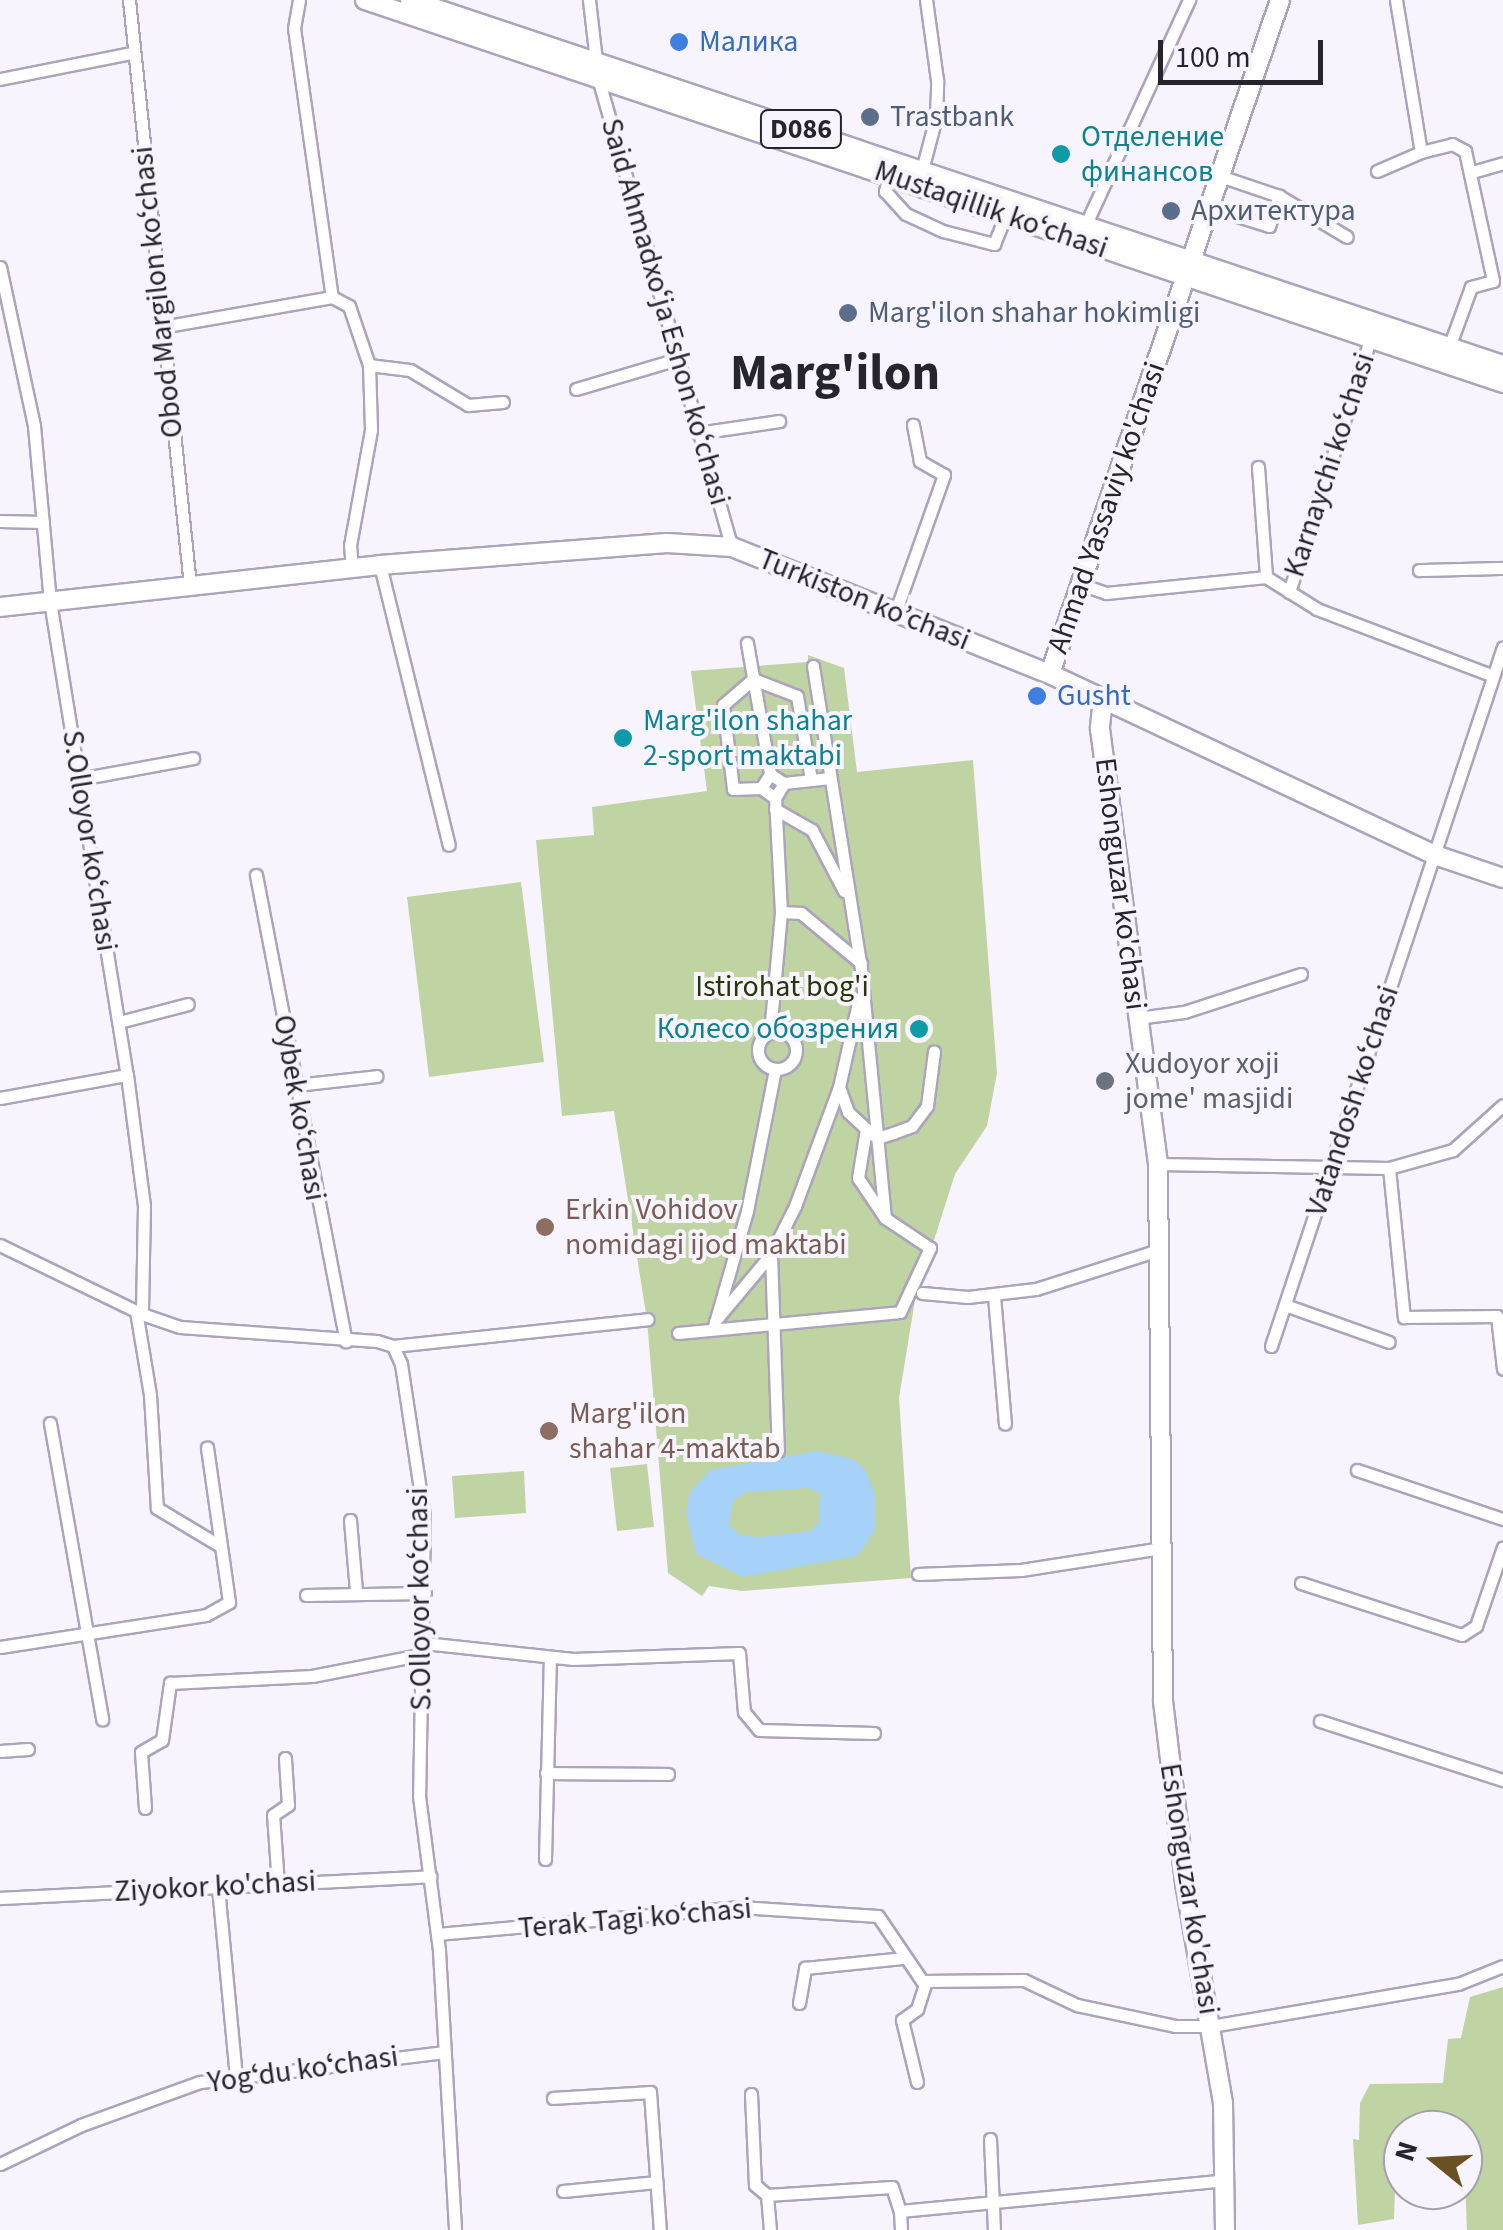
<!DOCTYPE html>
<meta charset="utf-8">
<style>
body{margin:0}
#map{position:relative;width:1503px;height:2230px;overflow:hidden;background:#f7f4fe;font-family:"Source Sans 3",sans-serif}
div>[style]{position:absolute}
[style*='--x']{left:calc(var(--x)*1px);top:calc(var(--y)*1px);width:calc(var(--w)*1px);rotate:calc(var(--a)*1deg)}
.green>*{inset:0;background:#bfd3a3}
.water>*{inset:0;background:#a6d1f8}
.roads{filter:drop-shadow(2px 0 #aba4ba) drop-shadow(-2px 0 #aba4ba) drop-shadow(0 2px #aba4ba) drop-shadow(0 -2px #aba4ba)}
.street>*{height:11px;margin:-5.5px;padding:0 5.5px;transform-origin:5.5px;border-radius:5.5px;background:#fff}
.street>.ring{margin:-5.5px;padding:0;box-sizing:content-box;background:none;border:11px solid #fff;border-radius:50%}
.secondary>*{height:18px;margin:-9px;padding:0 9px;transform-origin:9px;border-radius:9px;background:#fff}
.primary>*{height:18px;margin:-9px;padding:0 9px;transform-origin:9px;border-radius:9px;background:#fff}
.dots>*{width:28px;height:28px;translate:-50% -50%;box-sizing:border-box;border:5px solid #f7f4fe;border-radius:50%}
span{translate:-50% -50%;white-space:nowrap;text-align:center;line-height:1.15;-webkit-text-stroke:8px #f7f4fe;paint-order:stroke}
.shield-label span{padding:2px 8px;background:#f7f4fe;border:2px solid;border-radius:8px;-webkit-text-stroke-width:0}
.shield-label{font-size:28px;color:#26242c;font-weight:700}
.shop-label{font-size:30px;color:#366cbe}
.left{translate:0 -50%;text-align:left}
.service-label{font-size:30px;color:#4e5e75}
.culture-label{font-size:30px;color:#0d838f}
.right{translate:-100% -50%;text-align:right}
.street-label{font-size:30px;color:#26242c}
.park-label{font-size:30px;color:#263607}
.worship-label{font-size:30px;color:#5b616d}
.education-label{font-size:30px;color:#785e54}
.town-label{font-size:50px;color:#26242c;font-weight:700}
.north{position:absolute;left:1383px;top:2110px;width:100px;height:100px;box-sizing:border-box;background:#f7f4fe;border:2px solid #a3a1aa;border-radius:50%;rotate:288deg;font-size:28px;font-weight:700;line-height:40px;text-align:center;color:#26242c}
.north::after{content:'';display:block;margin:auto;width:35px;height:45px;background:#6a5122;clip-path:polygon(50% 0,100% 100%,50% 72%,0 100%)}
.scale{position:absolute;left:1158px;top:40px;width:165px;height:45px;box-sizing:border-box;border:5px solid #26242c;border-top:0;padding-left:12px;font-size:30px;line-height:35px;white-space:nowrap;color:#26242c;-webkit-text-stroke:8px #f7f4fe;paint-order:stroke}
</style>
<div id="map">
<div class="green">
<div style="clip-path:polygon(808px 655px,844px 668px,857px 772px,973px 760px,997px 1073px,987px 1126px,955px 1174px,915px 1300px,899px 1398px,911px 1578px,742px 1591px,709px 1586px,702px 1596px,668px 1573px,647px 1320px,614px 1111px,562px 1116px,536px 840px,594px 835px,592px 807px,707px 791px,691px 671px,808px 662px)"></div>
<div style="clip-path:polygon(521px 882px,544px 1062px,429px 1077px,407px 897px)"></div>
<div style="clip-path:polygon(647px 1464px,654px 1527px,617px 1531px,610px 1468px)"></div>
<div style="clip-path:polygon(524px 1471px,526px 1513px,455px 1518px,452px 1476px)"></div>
<div style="clip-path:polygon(1503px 1987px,1503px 2230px,1467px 2230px,1463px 2130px,1403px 2130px,1403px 2190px,1395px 2190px,1394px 2219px,1358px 2225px,1353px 2139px,1359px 2140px,1360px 2103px,1370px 2084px,1443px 2083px,1448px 2039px,1461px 2038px,1470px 1997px)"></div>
</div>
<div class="water">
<div style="clip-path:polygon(evenodd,817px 1451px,853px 1459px,866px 1471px,875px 1495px,875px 1530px,857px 1556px,743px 1577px,696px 1554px,686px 1513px,690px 1492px,710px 1470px,817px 1451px,808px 1488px,820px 1493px,819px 1521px,811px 1531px,760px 1537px,740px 1535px,729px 1525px,733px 1501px,746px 1492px,808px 1488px)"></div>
</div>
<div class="roads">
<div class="street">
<div style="--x:129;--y:0;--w:588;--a:84.05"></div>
<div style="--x:299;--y:0;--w:28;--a:100"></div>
<div style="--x:294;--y:28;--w:272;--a:82"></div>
<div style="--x:332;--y:297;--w:19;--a:28"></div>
<div style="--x:349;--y:306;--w:62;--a:71.3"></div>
<div style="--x:369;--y:365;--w:65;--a:88.2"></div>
<div style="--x:371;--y:430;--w:117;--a:100.3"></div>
<div style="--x:350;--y:545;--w:23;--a:85"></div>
<div style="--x:589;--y:0;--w:79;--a:83.4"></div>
<div style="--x:598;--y:78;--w:488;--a:74.1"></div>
<div style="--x:1396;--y:0;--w:154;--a:80.7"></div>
<div style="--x:1421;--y:152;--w:32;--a:-14"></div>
<div style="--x:1452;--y:144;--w:15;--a:28"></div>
<div style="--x:1465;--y:151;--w:133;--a:77.8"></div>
<div style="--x:1493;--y:281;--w:23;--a:165"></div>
<div style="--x:1471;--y:287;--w:64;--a:110.1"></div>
<div style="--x:0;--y:79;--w:134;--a:-11.2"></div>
<div style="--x:922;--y:170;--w:55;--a:-75.2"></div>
<div style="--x:936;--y:117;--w:37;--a:-88"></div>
<div style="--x:937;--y:80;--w:81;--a:-97.8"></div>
<div style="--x:1377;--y:171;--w:48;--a:-23.4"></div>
<div style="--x:1472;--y:172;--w:32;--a:-16"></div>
<div style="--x:889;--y:176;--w:16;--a:105"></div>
<div style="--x:885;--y:191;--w:31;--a:48"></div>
<div style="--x:906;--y:214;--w:41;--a:24.7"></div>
<div style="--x:943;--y:231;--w:53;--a:14.3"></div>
<div style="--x:994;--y:244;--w:31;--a:-68"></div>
<div style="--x:1279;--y:196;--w:79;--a:31.1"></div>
<div style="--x:1209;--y:207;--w:63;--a:17.6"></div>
<div style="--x:1269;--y:226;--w:32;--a:-72"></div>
<div style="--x:1279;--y:196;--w:62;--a:-161.3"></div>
<div style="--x:1085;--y:226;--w:249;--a:-65.3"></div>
<div style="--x:0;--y:267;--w:163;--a:77.9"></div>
<div style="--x:34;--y:426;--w:176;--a:84.8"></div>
<div style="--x:50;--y:601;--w:480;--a:80.8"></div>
<div style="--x:127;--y:1075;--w:132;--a:82.6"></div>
<div style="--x:144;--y:1206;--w:108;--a:91.1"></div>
<div style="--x:142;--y:1314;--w:40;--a:18.9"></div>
<div style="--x:180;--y:1327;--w:197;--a:4.1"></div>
<div style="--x:377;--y:1341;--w:17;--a:17"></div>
<div style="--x:393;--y:1346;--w:20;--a:66"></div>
<div style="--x:401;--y:1364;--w:154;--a:81.4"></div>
<div style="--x:424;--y:1516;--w:280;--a:91"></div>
<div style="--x:419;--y:1796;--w:156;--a:82.6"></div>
<div style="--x:439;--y:1951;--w:279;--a:86.7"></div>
<div style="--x:162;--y:327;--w:173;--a:-10"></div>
<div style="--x:369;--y:365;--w:41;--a:7"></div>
<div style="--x:410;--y:370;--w:68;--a:31.1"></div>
<div style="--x:468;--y:405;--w:35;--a:-5"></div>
<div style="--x:576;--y:389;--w:105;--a:-16.5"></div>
<div style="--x:698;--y:433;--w:82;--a:-8.4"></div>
<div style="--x:1258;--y:467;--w:110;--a:85.8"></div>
<div style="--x:0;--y:521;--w:43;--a:1.3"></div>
<div style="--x:380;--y:565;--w:288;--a:76.2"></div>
<div style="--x:1419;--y:570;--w:84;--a:-1.4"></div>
<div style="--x:1080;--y:584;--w:28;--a:19"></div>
<div style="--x:1106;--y:593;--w:161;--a:-5.7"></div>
<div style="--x:1266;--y:577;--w:60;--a:32.1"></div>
<div style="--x:1317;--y:609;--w:188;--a:20.8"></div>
<div style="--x:1289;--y:592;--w:266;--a:-72.2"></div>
<div style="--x:894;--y:616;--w:150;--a:-70.5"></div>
<div style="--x:944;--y:475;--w:28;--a:-150"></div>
<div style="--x:920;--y:461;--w:37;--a:-101"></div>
<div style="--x:747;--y:643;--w:133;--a:80"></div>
<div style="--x:813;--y:666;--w:307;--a:81"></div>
<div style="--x:861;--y:969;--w:250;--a:84.5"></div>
<div style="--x:79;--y:779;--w:116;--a:-10.4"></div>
<div style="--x:784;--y:783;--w:46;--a:-6.2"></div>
<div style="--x:761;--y:788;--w:17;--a:-57"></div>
<div style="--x:770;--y:774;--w:17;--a:33"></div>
<div style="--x:784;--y:783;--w:17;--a:121"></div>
<div style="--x:775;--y:798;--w:17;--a:-144"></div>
<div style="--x:761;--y:788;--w:28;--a:178"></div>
<div style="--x:733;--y:789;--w:85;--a:-96.8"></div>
<div style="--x:723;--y:705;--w:40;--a:-41"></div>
<div style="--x:753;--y:679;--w:47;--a:21.1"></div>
<div style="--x:797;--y:696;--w:85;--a:80.5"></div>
<div style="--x:775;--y:809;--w:43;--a:29.6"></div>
<div style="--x:812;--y:830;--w:69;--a:62.3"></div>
<div style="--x:256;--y:875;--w:475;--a:79.1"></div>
<div style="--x:781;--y:912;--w:20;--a:3"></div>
<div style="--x:801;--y:913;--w:78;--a:39.8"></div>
<div style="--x:1137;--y:1018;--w:47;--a:-7.3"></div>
<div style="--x:1184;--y:1012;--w:123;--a:-18"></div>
<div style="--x:119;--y:1022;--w:71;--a:-14.6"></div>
<div class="ring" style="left:758px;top:1031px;width:27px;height:27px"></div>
<div style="--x:770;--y:1033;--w:121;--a:-84.8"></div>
<div style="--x:781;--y:912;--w:114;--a:-93"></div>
<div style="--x:296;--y:1085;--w:81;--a:-6.3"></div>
<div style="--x:839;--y:1087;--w:27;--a:70"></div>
<div style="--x:848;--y:1112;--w:25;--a:43"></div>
<div style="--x:866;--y:1129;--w:14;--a:39"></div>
<div style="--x:877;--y:1138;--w:17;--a:-17"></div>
<div style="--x:893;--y:1133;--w:20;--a:-20"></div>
<div style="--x:912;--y:1126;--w:25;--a:-53"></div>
<div style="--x:927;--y:1106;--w:55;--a:-82.7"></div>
<div style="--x:0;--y:1098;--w:129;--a:-10.3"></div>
<div style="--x:1158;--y:1164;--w:231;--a:1"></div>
<div style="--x:1389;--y:1168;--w:66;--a:-15.7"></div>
<div style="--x:1453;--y:1150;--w:67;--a:-42"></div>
<div style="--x:1389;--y:1168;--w:150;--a:84.3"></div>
<div style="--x:1404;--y:1317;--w:93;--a:-0.6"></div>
<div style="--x:1497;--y:1316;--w:53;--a:83.5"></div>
<div style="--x:0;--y:1245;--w:158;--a:25.9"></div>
<div style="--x:771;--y:1254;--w:197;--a:88"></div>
<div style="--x:922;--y:1293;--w:46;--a:5"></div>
<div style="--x:968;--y:1297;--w:68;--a:-6.7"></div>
<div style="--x:1036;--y:1289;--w:131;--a:-17.7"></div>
<div style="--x:994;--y:1296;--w:128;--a:85.1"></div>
<div style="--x:1285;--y:1305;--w:110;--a:19.6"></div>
<div style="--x:136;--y:1311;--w:85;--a:80.5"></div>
<div style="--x:150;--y:1395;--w:113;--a:86.5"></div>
<div style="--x:157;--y:1508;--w:70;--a:31"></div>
<div style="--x:715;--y:1321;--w:87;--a:-50.1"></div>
<div style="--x:771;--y:1254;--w:54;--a:-63.4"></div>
<div style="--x:795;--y:1206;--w:127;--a:-69.7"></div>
<div style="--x:839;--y:1087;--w:91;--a:-77.3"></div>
<div style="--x:714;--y:1326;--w:120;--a:-74"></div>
<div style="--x:747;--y:1211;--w:145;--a:-78.8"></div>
<div style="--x:678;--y:1333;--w:223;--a:-5.4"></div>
<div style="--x:900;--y:1312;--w:71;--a:-64.9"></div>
<div style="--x:930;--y:1248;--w:54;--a:-146.3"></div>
<div style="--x:885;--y:1218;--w:48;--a:-124"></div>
<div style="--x:858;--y:1178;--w:50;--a:-80.7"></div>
<div style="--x:393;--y:1346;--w:256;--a:-6"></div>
<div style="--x:1271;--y:1346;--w:736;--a:-71.64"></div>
<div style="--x:50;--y:1423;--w:301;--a:80"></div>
<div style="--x:1357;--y:1470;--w:154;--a:18.6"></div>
<div style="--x:350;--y:1520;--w:71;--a:85.2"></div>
<div style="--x:918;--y:1574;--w:103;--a:-2.2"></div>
<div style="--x:1021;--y:1570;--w:143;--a:-8.9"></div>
<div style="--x:1301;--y:1583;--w:169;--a:17.9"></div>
<div style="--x:1462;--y:1635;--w:17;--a:-33"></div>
<div style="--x:1476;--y:1626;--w:83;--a:-71.1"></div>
<div style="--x:306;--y:1595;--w:119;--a:-1"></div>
<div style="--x:424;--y:1643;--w:150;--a:6.1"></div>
<div style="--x:573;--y:1659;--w:166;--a:-2.1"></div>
<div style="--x:739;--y:1653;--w:59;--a:85.2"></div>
<div style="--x:744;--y:1712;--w:23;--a:50"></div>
<div style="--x:759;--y:1730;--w:115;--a:1.5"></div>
<div style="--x:0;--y:1647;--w:208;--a:-8.8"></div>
<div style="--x:206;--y:1615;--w:26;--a:-29"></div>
<div style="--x:229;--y:1602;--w:156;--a:-98.1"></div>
<div style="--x:1320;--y:1721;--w:192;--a:17.9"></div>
<div style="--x:0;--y:1751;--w:28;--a:-4"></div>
<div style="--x:546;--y:1773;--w:122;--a:0.5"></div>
<div style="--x:145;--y:1808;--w:56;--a:-94.1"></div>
<div style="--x:141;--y:1752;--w:24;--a:-30"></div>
<div style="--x:162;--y:1740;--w:58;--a:-82"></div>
<div style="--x:170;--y:1683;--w:142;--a:-2.8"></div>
<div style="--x:312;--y:1676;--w:114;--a:-11.1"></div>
<div style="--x:545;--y:1859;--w:201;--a:-88.6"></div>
<div style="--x:278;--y:1884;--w:69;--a:-94.1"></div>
<div style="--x:273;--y:1815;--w:18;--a:-34"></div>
<div style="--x:288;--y:1805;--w:47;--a:-93.7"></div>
<div style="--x:218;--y:1887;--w:191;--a:84.6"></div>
<div style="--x:0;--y:1898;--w:431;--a:-2.9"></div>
<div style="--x:437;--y:1934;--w:304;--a:-5.1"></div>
<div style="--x:740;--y:1907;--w:138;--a:3.7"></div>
<div style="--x:878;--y:1916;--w:78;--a:55.9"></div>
<div style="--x:922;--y:1981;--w:102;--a:-0.6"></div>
<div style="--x:1024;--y:1980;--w:59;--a:25.3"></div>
<div style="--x:1077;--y:2005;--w:100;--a:12.1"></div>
<div style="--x:1175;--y:2026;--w:36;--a:0"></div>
<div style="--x:1211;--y:2026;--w:251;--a:-9.7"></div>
<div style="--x:1458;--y:1984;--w:48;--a:-21.8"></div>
<div style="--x:799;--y:2003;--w:36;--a:-80"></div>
<div style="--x:805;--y:1968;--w:100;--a:-5.8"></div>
<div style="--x:917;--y:2082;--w:64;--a:-103.6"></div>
<div style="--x:902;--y:2020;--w:19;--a:-36"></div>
<div style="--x:917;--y:2009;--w:28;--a:-72"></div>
<div style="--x:751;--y:2094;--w:91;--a:87.5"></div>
<div style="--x:755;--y:2185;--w:16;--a:40"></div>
<div style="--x:553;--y:2098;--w:97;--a:-3.5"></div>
<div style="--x:650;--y:2092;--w:138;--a:85.9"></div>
<div style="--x:990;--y:2139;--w:91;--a:87.5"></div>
<div style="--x:0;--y:2164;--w:90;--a:-25.7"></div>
<div style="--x:81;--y:2125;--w:127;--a:-19.9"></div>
<div style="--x:200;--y:2082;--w:245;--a:-7"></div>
<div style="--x:563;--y:2191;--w:94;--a:-5.5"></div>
<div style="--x:900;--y:2211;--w:19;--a:87"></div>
<div style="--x:770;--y:2230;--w:35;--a:-95"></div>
<div style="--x:767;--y:2195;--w:125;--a:-3.7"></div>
<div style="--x:892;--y:2187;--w:25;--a:72"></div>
<div style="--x:900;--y:2211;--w:328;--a:-5.4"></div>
</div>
<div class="secondary">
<div style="--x:0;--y:607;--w:382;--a:-6.3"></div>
<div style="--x:380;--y:565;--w:288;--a:-4.4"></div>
<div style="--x:667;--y:543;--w:65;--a:3.5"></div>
<div style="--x:732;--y:547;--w:342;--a:21.8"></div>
<div style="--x:1050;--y:674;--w:425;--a:25.2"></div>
<div style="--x:1435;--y:855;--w:72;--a:18.7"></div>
<div style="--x:1050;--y:674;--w:712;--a:-71.16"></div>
<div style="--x:1103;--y:698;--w:31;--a:96"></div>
<div style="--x:1100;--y:729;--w:439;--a:82.4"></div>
<div style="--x:1158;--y:1164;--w:537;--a:89.47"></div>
<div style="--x:1163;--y:1701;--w:183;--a:83.1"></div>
<div style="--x:1185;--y:1883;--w:223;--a:80.2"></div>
<div style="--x:1223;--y:2103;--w:127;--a:89.1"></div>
</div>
<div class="primary">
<div style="--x:365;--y:0;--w:1201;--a:18.6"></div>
<div style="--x:410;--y:0;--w:1152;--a:18.47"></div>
</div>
</div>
<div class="dots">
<div style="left:679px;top:42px;background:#3f7fe0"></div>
<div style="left:870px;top:117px;background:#5c6f8a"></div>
<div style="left:1061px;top:154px;background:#0f9aa8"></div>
<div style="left:1171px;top:211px;background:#5c6f8a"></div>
<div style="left:848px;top:313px;background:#5c6f8a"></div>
<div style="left:1037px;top:696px;background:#3f7fe0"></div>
<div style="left:623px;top:738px;background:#0f9aa8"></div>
<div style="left:919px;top:1029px;background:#0f9aa8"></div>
<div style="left:1105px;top:1081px;background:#6b7280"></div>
<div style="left:545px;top:1227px;background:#8d6e63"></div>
<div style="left:549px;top:1431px;background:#8d6e63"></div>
</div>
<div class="shield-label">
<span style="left:801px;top:129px">D086</span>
</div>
<div class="shop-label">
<span class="left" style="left:699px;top:42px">Малика</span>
<span class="left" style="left:1057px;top:696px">Gusht</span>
</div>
<div class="service-label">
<span class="left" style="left:890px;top:117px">Trastbank</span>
<span class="left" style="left:1191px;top:211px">Архитектура</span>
<span class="left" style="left:868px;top:313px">Marg'ilon shahar hokimligi</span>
</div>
<div class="culture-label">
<span class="left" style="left:1081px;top:154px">Отделение<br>финансов</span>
<span class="left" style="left:643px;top:738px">Marg'ilon shahar<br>2-sport maktabi</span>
<span class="right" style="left:899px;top:1029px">Колесо обозрения</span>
</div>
<div class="street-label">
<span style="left:991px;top:210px;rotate:19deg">Mustaqillik koʻchasi</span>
<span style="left:158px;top:292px;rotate:-96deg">Obod Margilon koʻchasi</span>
<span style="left:665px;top:312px;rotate:74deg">Said Ahmadxoʻja Eshon koʻchasi</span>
<span style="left:1330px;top:465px;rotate:-72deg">Karnaychi koʻchasi</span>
<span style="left:1107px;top:508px;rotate:-71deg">Ahmad Yassaviy ko'chasi</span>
<span style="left:864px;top:600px;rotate:22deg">Turkiston ko’chasi</span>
<span style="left:89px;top:841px;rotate:81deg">S.Olloyor koʻchasi</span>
<span style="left:1120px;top:884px;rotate:83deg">Eshonguzar ko'chasi</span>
<span style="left:1353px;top:1101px;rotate:-72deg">Vatandosh koʻchasi</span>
<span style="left:299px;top:1108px;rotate:80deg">Oybek koʻchasi</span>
<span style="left:420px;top:1599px;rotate:-91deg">S.Olloyor koʻchasi</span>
<span style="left:215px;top:1887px;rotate:-3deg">Ziyokor ko'chasi</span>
<span style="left:1189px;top:1889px;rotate:81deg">Eshonguzar ko'chasi</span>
<span style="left:635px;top:1919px;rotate:-5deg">Terak Tagi koʻchasi</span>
<span style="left:303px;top:2070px;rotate:-8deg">Yogʻdu koʻchasi</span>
</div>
<div class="park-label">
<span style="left:782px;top:987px">Istirohat bog'i</span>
</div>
<div class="worship-label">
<span class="left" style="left:1125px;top:1081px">Xudoyor xoji<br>jome' masjidi</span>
</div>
<div class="education-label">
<span class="left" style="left:565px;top:1227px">Erkin Vohidov<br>nomidagi ijod maktabi</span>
<span class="left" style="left:569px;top:1431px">Marg'ilon<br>shahar 4-maktab</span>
</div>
<div class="town-label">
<span style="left:835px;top:374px">Marg'ilon</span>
</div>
<div class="north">N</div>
<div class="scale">100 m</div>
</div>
